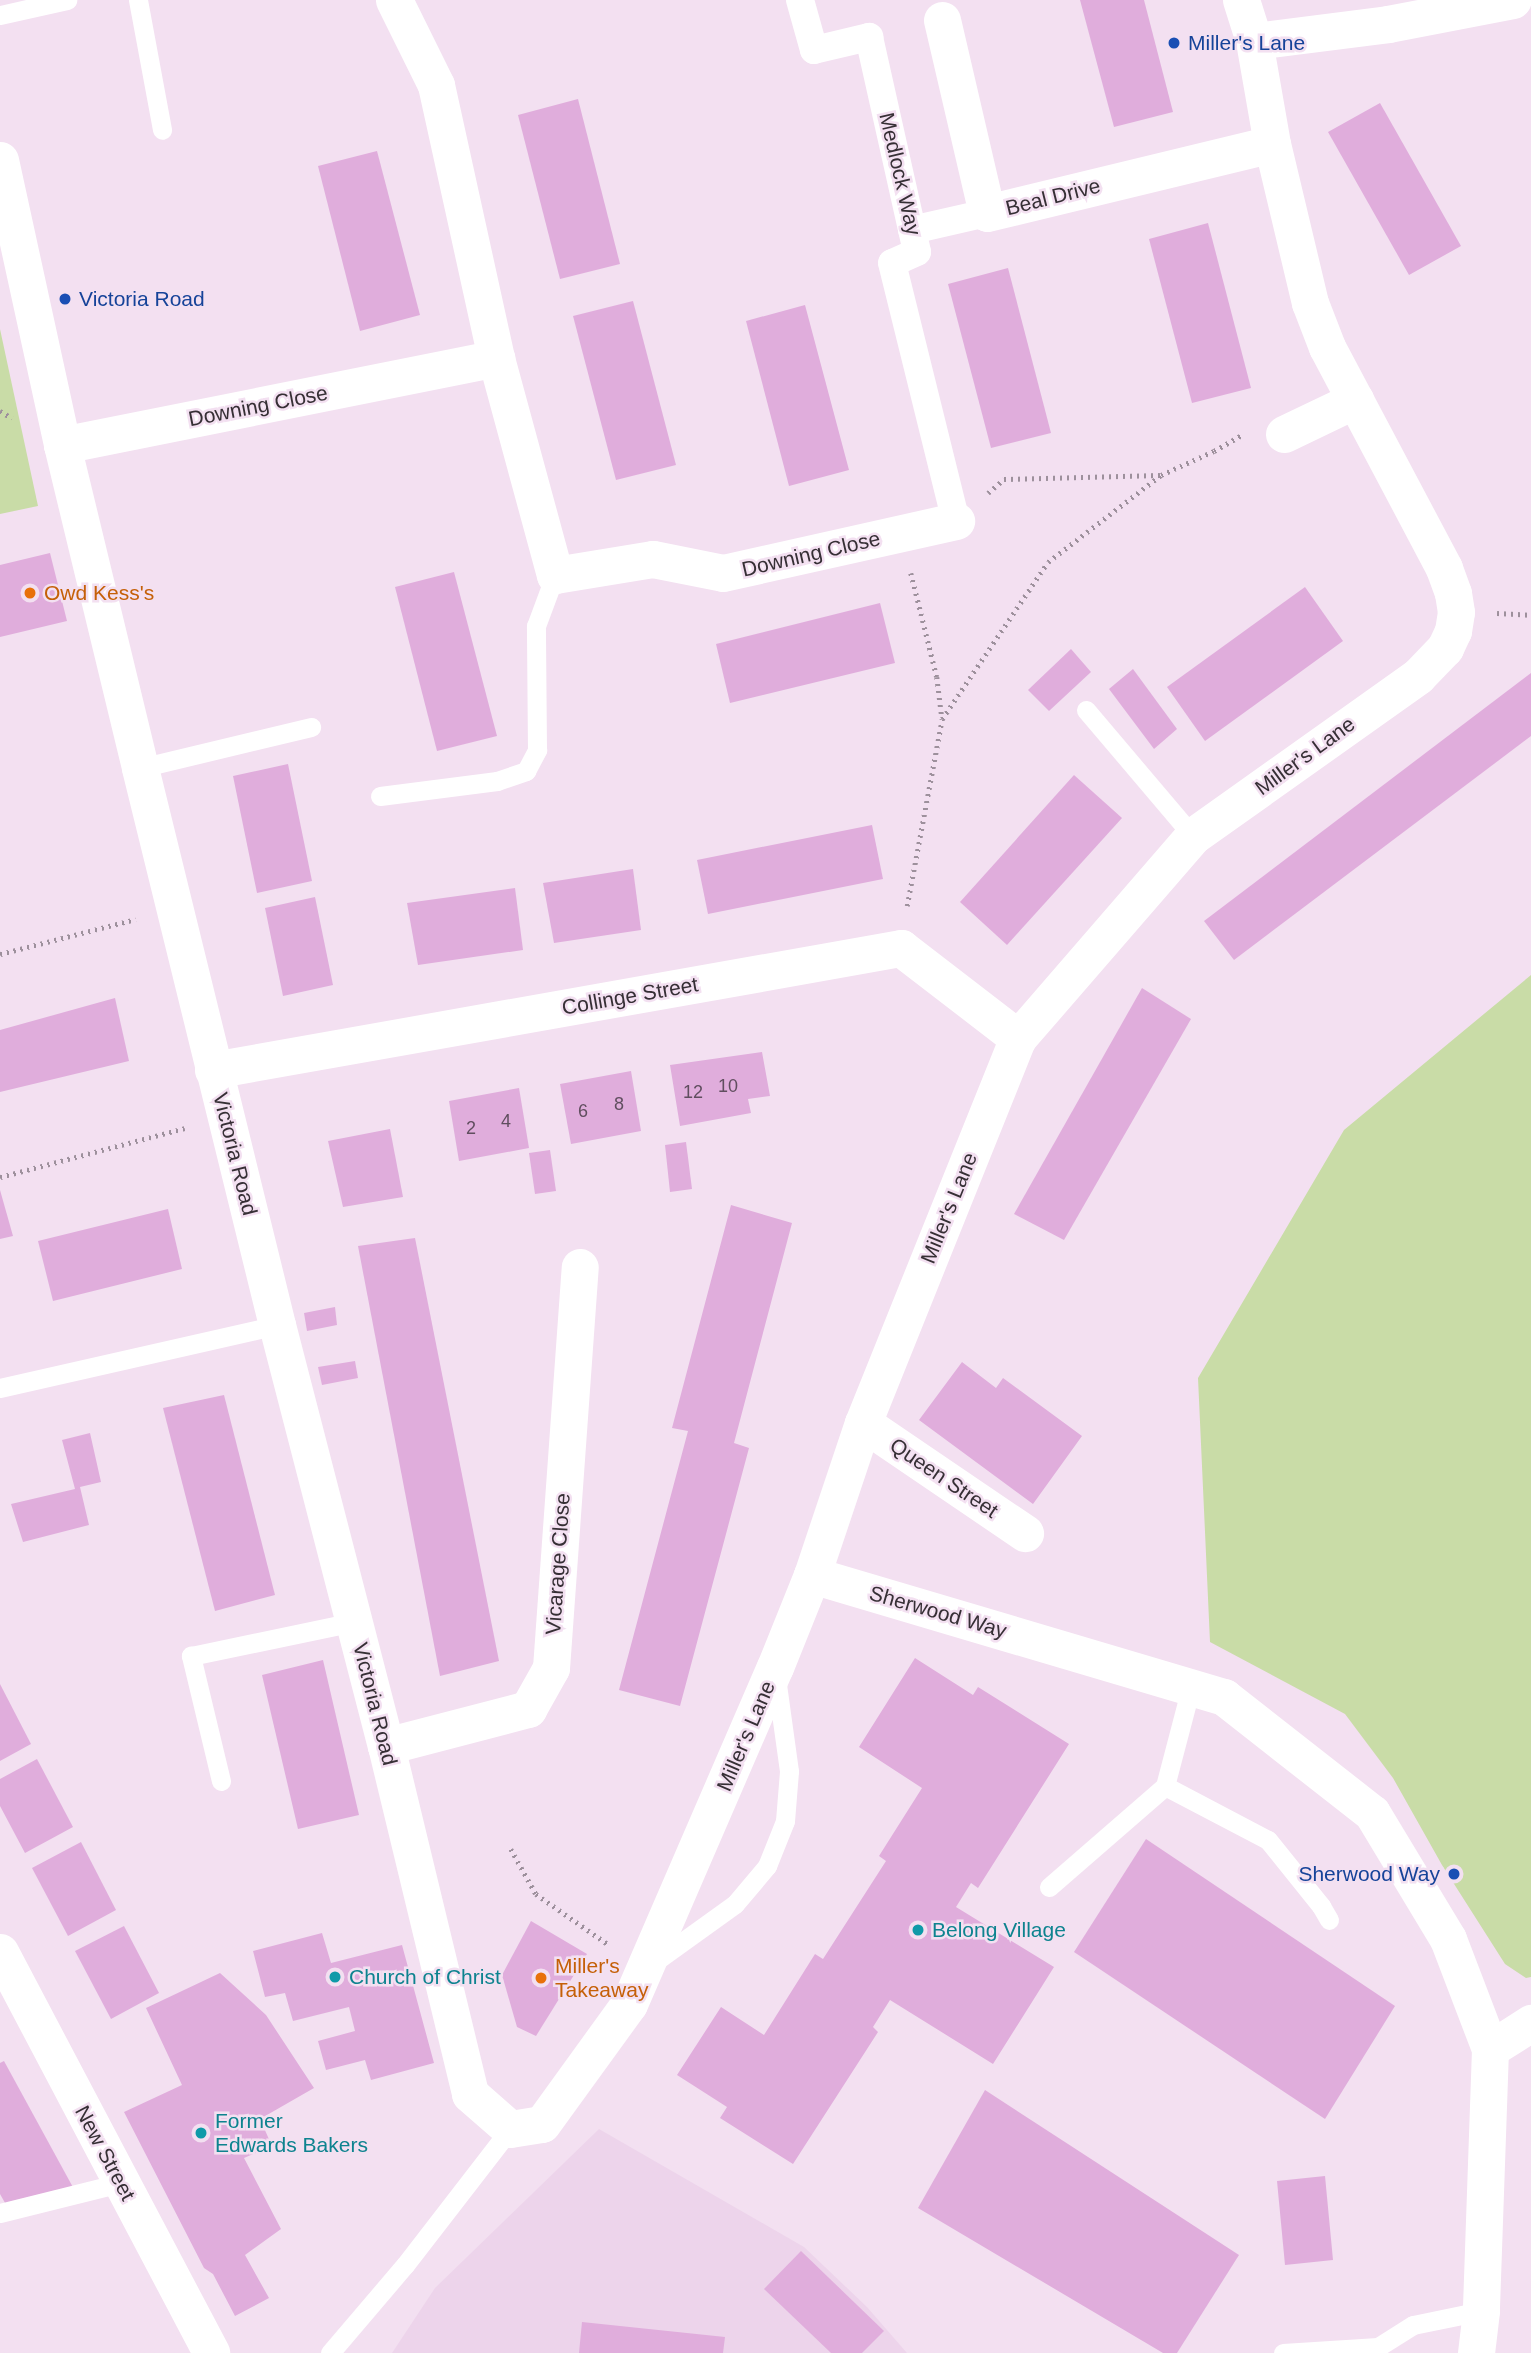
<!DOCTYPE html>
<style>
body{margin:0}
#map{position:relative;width:1531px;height:2353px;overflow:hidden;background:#f3e0f1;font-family:Helvetica,sans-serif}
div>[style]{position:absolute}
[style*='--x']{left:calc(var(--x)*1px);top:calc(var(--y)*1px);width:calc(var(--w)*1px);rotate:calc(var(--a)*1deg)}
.built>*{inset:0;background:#edd4eb}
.green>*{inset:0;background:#c9dca7}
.building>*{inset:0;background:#e0addc}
.path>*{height:4.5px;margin-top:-2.25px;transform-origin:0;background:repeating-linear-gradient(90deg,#9d909c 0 2px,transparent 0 7px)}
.service>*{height:19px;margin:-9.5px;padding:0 9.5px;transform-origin:9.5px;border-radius:9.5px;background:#fff}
.pedestrian>*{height:28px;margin:-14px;padding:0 14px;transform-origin:14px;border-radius:14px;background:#fff}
.minor>*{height:37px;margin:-18.5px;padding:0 18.5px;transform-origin:18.5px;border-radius:18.5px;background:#fff}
.dots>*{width:19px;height:19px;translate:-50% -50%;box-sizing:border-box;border:4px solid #f3e0f1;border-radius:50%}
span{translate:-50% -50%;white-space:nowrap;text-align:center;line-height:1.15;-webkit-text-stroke:5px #f3e0f1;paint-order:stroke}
.number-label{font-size:18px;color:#604e5f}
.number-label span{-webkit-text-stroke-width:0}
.transit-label{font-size:21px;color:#164399}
.left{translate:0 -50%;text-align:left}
.right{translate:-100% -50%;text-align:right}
.street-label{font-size:21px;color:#362f35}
.food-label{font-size:21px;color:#c56008}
.culture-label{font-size:21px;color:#0d838f}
</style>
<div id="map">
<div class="built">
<div style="clip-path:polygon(599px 2129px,804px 2247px,867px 2307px,907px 2353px,392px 2353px,435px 2288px)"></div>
</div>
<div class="green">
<div style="clip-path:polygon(0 329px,38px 506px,0 514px)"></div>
<div style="clip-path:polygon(1531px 975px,1531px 1977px,1526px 1978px,1505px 1964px,1442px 1865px,1393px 1778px,1345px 1714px,1210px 1642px,1198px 1378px,1344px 1130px)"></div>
</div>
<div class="building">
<div style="clip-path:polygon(1080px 0,1144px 0,1173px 112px,1114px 127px)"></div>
<div style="clip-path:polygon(578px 99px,620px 264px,560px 279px,518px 115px)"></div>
<div style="clip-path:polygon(1380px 103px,1461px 246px,1409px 275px,1328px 132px)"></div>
<div style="clip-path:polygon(377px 151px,420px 315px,360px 331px,318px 166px)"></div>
<div style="clip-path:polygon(1208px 223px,1251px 388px,1192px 403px,1149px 239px)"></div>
<div style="clip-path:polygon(1008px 268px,1051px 433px,991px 448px,948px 284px)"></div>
<div style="clip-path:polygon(633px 301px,676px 465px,616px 480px,573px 316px)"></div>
<div style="clip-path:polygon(805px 305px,849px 470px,789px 486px,746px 321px)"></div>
<div style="clip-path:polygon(50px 553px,67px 621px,0 637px,0 565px)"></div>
<div style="clip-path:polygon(454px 572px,497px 736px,437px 751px,395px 587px)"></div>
<div style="clip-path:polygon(1305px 587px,1343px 641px,1205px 741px,1167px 687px)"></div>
<div style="clip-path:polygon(880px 603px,895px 663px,730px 703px,716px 644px)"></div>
<div style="clip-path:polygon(1071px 649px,1091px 672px,1049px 711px,1028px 690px)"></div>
<div style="clip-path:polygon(1133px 669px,1177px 729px,1154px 749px,1109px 689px)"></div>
<div style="clip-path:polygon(1531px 673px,1531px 736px,1234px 960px,1204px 921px)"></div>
<div style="clip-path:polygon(288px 764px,312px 881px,257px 893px,233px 776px)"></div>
<div style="clip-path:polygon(1074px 775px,1122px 818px,1007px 945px,960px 902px)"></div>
<div style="clip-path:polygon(872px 825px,883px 879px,708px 914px,697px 860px)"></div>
<div style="clip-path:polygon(633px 869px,641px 930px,554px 943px,543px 883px)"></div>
<div style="clip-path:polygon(515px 888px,523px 950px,418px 965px,407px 903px)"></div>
<div style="clip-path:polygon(315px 897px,333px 985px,283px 996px,265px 908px)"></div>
<div style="clip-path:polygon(1142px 988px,1191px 1019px,1064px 1240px,1014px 1214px)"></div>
<div style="clip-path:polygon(115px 998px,129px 1061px,0 1092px,0 1030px)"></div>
<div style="clip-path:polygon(762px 1052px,770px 1096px,748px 1099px,751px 1113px,680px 1126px,670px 1065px)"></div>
<div style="clip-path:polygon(631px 1071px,641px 1131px,571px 1144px,560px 1084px)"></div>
<div style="clip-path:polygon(519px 1088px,529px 1148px,459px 1161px,449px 1101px)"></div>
<div style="clip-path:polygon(390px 1129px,403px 1197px,343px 1207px,328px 1141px)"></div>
<div style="clip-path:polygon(686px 1142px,692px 1189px,670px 1192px,665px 1145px)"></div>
<div style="clip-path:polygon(550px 1150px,556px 1191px,535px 1194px,529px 1153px)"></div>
<div style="clip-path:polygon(0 1190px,13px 1236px,0 1239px)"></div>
<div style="clip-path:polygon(731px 1205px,792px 1223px,734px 1443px,749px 1448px,680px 1706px,619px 1690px,688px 1431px,672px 1428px)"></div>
<div style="clip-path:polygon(168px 1209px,182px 1269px,53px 1301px,38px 1241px)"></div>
<div style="clip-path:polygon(415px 1238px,499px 1661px,440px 1676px,358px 1246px)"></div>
<div style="clip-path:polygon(335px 1307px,337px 1325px,307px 1331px,304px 1313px)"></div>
<div style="clip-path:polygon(355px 1361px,358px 1378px,322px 1385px,318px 1367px)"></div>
<div style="clip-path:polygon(962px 1362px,996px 1388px,1003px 1378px,1082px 1436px,1033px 1504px,919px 1420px)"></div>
<div style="clip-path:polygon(224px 1395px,275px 1595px,215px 1611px,163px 1408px)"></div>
<div style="clip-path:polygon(90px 1433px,101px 1482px,80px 1487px,89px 1525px,23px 1542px,11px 1504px,75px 1489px,62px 1440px)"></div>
<div style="clip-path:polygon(915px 1658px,973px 1695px,978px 1687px,1069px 1744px,978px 1888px,971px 1883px,956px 1907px,1054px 1967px,993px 2064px,890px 2000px,873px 2027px,878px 2032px,793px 2164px,720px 2118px,727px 2107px,677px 2075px,721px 2007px,764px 2035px,815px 1954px,823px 1959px,886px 1861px,879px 1856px,922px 1788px,859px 1747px)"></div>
<div style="clip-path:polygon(323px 1660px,359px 1815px,298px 1829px,262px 1675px)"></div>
<div style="clip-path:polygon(0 1684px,31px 1744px,0 1761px)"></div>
<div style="clip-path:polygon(37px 1759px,73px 1827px,25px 1853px,0 1806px,0 1779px)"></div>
<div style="clip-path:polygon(1146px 1839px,1395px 2006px,1325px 2119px,1074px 1952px)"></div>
<div style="clip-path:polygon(81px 1842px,116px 1910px,68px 1936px,32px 1868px)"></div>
<div style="clip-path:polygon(531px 1921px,587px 1954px,536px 2036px,517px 2027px,502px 1975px)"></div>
<div style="clip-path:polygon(124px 1926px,159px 1993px,111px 2019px,75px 1951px)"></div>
<div style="clip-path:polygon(322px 1933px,331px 1963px,402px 1945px,434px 2063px,371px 2080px,365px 2060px,326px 2070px,318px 2041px,355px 2031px,349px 2007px,293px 2021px,285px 1993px,265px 1997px,253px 1951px)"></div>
<div style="clip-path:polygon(220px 1973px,266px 2015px,314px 2088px,260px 2119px,272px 2146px,244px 2158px,281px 2229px,245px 2255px,269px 2298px,235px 2316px,213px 2274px,204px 2268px,124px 2112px,182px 2085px,146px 2008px)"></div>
<div style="clip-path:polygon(4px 2061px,75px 2191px,9px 2210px,0 2194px,0 2063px)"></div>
<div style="clip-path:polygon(985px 2090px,1239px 2255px,1177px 2353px,1163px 2353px,918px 2208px)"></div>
<div style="clip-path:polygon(1325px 2176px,1333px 2260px,1285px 2265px,1277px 2181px)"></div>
<div style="clip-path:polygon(801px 2251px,884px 2331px,862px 2353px,831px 2353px,764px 2289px)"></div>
<div style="clip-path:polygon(582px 2322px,725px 2337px,723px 2353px,579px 2353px)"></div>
</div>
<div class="path">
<div style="--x:0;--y:411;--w:14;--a:30"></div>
<div style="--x:988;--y:493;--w:21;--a:-41"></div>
<div style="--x:1004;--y:479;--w:156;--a:-1.5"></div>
<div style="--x:911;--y:573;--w:107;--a:76"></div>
<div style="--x:937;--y:677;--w:41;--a:83"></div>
<div style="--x:1497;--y:613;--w:34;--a:3"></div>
<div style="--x:907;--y:906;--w:190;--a:-79.4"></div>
<div style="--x:942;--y:719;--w:189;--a:-56"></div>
<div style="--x:1048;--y:562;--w:143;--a:-37.6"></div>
<div style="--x:1161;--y:475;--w:58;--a:-24.4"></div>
<div style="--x:1214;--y:451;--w:34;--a:-30"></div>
<div style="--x:0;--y:954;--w:140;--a:-14.4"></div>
<div style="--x:0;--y:1177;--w:191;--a:-14.8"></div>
<div style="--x:511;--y:1849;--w:51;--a:60.9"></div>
<div style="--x:536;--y:1894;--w:89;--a:34.9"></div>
</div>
<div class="service">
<div style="--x:138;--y:0;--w:132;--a:79.5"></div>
<div style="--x:0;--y:15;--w:69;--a:-12.6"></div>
<div style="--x:1086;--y:710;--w:165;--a:49.7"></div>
<div style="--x:140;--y:768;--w:176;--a:-13.5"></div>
<div style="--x:380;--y:796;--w:118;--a:-7.3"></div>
<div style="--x:497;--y:781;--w:31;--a:-19"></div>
<div style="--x:526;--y:771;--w:24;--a:-62"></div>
<div style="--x:537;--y:750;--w:124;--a:-90.5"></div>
<div style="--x:536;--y:626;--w:54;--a:-69.6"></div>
<div style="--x:0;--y:1388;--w:284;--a:-12.8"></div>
<div style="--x:1191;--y:1687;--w:102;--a:104.7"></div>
<div style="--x:1165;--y:1786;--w:116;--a:27.7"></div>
<div style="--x:1268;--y:1840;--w:85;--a:51.2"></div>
<div style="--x:1321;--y:1906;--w:16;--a:60"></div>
<div style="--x:221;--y:1781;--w:129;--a:-103.5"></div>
<div style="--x:191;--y:1656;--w:167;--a:-11.8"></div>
<div style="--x:1049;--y:1887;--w:154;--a:-41"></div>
<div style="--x:653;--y:1963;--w:101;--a:-35.7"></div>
<div style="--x:735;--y:1904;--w:50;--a:-49.9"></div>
<div style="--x:767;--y:1866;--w:48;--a:-68.2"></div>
<div style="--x:785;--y:1821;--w:50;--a:-85.4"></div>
<div style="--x:789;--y:1771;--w:95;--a:-97.9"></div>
<div style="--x:0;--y:2213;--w:124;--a:-14"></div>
<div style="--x:330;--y:2353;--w:116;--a:-49.6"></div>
<div style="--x:405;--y:2265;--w:172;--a:-52.3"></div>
<div style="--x:1283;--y:2353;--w:95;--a:-3.6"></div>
<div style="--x:1378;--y:2347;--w:41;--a:-32.2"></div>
<div style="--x:1413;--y:2325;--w:69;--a:-11.6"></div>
</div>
<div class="pedestrian">
<div style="--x:800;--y:0;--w:52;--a:74.4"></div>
<div style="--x:814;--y:50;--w:57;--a:-13.3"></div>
<div style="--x:869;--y:37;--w:220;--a:77.4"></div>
<div style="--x:917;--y:252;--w:27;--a:156"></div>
<div style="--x:892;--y:263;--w:266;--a:76.1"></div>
<div style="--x:912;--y:230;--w:77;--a:-12.8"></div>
</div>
<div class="minor">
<div style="--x:394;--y:0;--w:95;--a:63.7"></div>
<div style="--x:436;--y:85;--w:280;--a:77.6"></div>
<div style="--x:496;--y:358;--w:225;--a:74.8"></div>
<div style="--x:555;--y:575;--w:99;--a:-9.3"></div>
<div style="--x:653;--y:559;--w:71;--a:11.3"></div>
<div style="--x:723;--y:573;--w:239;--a:-12.6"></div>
<div style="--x:942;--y:20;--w:198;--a:76.9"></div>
<div style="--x:987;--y:213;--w:293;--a:-13.6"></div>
<div style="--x:1254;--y:41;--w:135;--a:-7.2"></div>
<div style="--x:1388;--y:24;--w:127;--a:-10.9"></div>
<div style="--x:0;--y:160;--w:292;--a:77.7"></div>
<div style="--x:62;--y:445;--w:332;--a:76.4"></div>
<div style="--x:140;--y:768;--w:574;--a:76.18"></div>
<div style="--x:277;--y:1325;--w:435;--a:75.5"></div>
<div style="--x:386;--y:1746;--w:358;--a:76.4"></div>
<div style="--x:470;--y:2094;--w:53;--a:41.2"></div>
<div style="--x:510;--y:2129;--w:32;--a:-9"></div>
<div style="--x:542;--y:2124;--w:148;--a:-54.1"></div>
<div style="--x:629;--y:2004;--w:367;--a:-66.6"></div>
<div style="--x:775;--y:1667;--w:99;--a:-68.1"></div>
<div style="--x:812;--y:1575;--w:160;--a:-71.5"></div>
<div style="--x:863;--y:1423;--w:415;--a:-68.1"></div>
<div style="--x:1018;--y:1038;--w:267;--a:-49.1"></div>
<div style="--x:1193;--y:836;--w:276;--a:-35.4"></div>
<div style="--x:1418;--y:676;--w:39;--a:-46"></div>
<div style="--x:1445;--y:648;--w:19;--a:-65"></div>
<div style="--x:1453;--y:631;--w:19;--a:-81"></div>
<div style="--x:1456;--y:612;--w:19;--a:-99"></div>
<div style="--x:1453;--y:593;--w:27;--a:-110"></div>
<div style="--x:1444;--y:568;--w:250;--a:-117.9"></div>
<div style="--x:1327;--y:347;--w:47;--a:-111.1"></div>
<div style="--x:1310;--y:303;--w:163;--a:-103.4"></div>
<div style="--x:1272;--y:144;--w:105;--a:-99.9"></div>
<div style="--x:1254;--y:41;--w:43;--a:-107.6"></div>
<div style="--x:1284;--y:434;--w:79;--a:-25.6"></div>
<div style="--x:62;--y:445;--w:443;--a:-11.3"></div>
<div style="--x:213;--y:1070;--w:699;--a:-10.06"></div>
<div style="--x:901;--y:948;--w:148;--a:37.6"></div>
<div style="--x:863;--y:1423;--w:196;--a:34.2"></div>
<div style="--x:812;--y:1575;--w:430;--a:16.5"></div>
<div style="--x:1224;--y:1697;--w:188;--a:38.1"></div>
<div style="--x:1372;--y:1813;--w:147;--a:58.9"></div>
<div style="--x:1448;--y:1939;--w:118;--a:69.1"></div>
<div style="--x:1490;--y:2049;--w:262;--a:92"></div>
<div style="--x:1481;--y:2311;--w:42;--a:96.8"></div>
<div style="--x:386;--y:1746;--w:147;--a:-14.6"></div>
<div style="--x:528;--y:1709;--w:47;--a:-60.7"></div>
<div style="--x:551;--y:1668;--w:402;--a:-85.9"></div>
<div style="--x:0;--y:1952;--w:453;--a:62.2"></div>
<div style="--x:1490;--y:2049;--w:49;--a:-32.4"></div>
</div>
<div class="dots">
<div style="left:1174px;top:43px;background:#1a4fb4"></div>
<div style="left:65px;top:299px;background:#1a4fb4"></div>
<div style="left:30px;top:593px;background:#e8710a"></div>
<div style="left:1454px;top:1874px;background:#1a4fb4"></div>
<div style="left:918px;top:1930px;background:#0f9aa8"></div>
<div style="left:335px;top:1977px;background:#0f9aa8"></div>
<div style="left:541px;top:1978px;background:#e8710a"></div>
<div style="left:201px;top:2133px;background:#0f9aa8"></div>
</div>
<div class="number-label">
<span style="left:728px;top:1086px">10</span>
<span style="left:693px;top:1092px">12</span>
<span style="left:619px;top:1104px">8</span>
<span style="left:583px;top:1111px">6</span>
<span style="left:506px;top:1121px">4</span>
<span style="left:471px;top:1128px">2</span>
</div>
<div class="transit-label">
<span class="left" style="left:1188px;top:43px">Miller's Lane</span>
<span class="left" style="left:79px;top:299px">Victoria Road</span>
<span class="right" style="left:1440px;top:1874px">Sherwood Way</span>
</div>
<div class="street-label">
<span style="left:900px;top:174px;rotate:77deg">Medlock Way</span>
<span style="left:1053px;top:197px;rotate:-14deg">Beal Drive</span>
<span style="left:258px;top:406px;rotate:-11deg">Downing Close</span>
<span style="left:811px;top:554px;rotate:-13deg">Downing Close</span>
<span style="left:1305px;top:756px;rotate:-36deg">Miller's Lane</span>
<span style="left:630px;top:996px;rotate:-10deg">Collinge Street</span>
<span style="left:235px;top:1154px;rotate:76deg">Victoria Road</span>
<span style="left:949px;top:1208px;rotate:-68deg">Miller's Lane</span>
<span style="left:944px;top:1478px;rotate:34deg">Queen Street</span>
<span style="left:558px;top:1564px;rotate:-86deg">Vicarage Close</span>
<span style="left:938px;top:1612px;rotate:16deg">Sherwood Way</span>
<span style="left:375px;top:1704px;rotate:76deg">Victoria Road</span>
<span style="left:746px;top:1736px;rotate:-67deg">Miller's Lane</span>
<span style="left:105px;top:2153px;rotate:62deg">New Street</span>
</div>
<div class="food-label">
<span class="left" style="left:44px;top:593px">Owd Kess's</span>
<span class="left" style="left:555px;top:1978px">Miller's<br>Takeaway</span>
</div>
<div class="culture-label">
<span class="left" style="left:932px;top:1930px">Belong Village</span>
<span class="left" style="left:349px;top:1977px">Church of Christ</span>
<span class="left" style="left:215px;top:2133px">Former<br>Edwards Bakers</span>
</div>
</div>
